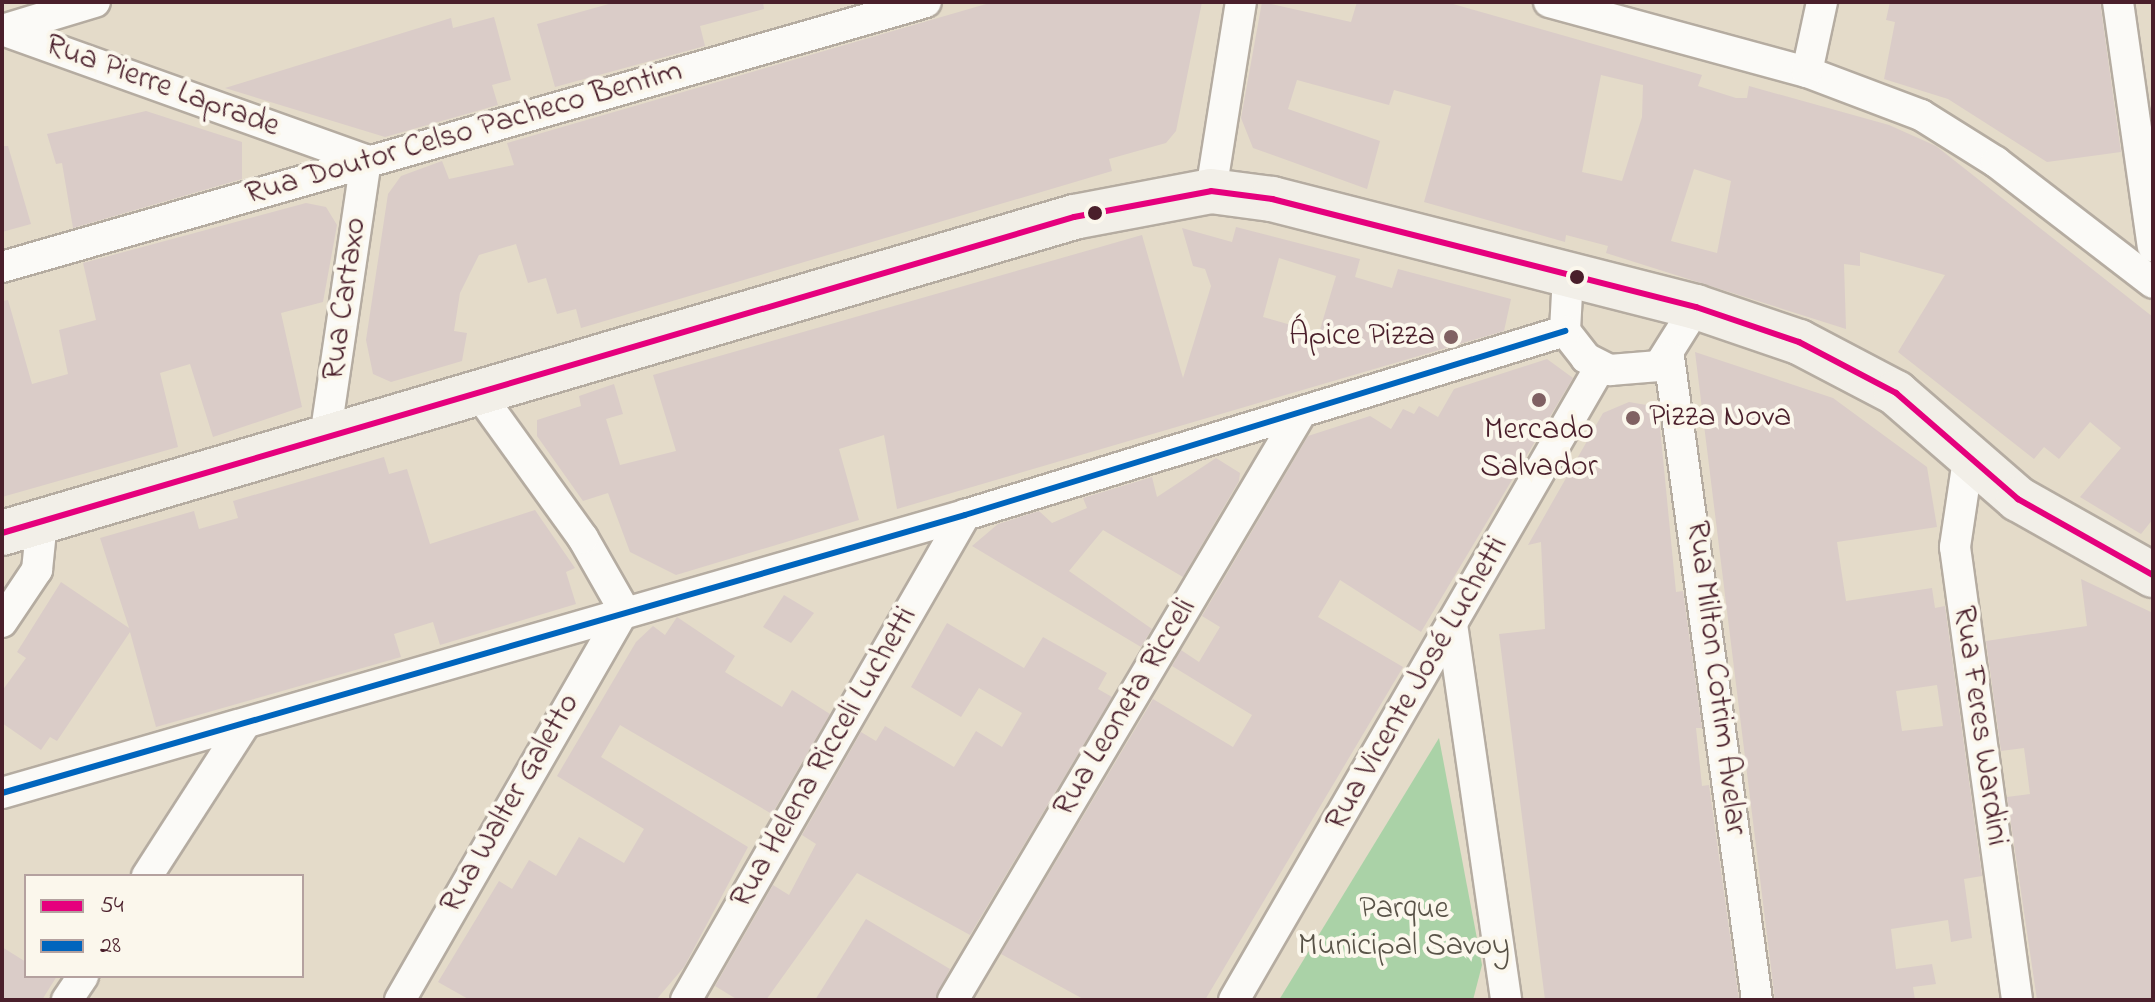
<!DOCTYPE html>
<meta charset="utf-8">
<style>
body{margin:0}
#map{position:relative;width:2155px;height:1002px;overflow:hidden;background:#e4dbc9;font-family:"Indie Flower",sans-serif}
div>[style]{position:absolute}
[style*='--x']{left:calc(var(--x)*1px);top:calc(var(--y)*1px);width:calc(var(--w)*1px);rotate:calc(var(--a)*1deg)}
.green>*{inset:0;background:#aad2a7}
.building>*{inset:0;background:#daccc8}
.roads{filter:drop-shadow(2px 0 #b5aca1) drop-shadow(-2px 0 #b5aca1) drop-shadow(0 2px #b5aca1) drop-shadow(0 -2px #b5aca1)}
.street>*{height:30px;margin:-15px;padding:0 15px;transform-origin:15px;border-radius:15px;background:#fbfaf7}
.secondary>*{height:44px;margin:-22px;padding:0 22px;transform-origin:22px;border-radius:22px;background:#f2efe8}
.bus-1>*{height:6px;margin:-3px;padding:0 3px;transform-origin:3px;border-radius:3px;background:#e5007d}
.bus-2>*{height:6px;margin:-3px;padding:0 3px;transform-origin:3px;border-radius:3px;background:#0065bd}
.dots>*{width:22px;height:22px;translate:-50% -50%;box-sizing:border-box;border:4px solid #fbf7ec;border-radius:50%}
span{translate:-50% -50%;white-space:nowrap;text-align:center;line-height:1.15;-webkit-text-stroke:8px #fbf7ec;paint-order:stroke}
.street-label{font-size:32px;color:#4a1f2b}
.poi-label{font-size:32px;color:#4a1f2b}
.right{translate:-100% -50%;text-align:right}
.left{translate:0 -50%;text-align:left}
.park-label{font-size:32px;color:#595348}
.frame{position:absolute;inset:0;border:4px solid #4a1f2b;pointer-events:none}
.legend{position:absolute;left:24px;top:874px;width:280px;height:104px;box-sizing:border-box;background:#fbf7ec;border:2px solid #b4a19f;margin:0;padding:10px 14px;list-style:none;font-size:24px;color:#4a1f2b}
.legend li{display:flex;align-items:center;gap:16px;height:40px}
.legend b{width:40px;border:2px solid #b4a19f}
</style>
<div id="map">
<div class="green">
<div style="clip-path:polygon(1439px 738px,1482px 965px,1473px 1000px,1279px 1000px)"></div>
</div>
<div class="building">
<div style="clip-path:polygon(616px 2px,763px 2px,764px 9px,700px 26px,705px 46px,555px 87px,537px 24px)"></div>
<div style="clip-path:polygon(993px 2px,1202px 2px,1176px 131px,1166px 143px,1109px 159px,1112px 171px,581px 328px,576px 309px,557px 314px,546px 278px,528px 283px,516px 244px,479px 255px,460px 293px,454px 331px,467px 333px,462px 361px,391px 382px,373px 374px,366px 340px,388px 194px,401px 176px,442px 161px,449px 179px,514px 165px,507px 143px)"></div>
<div style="clip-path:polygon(evenodd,1262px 2px,1351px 22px,1357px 2px,1446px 2px,1702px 75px,1698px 86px,1736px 98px,1747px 98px,1749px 86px,1889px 125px,1936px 146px,2153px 317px,2153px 519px,2141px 534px,2080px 497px,2121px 448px,2090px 422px,2059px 459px,2044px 447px,2034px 459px,1898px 352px,1945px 275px,1860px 252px,1860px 266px,1844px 264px,1846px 329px,1606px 253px,1608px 246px,1566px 235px,1565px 242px,1424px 202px,1451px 106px,1394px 90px,1389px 105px,1297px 80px,1288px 109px,1380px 141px,1367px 189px,1253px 148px,1241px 118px,1262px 2px,1601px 75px,1643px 85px,1642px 117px,1622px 181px,1582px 172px,1601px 75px,1262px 2px,1694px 169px,1731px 181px,1717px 253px,1671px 241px,1694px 169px)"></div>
<div style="clip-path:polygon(1890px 2px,2100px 2px,2121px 152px,2047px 162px,1948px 99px,1884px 79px,1895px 22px,1886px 20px)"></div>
<div style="clip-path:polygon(494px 17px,511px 80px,492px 85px,498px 105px,385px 137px,225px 88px,451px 18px,453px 28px)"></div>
<div style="clip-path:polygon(146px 111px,242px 142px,242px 179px,73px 228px,62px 163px,56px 164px,47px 134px)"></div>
<div style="clip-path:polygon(2px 146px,8px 146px,31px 224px,2px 232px)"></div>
<div style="clip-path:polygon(306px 203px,326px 207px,337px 225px,323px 302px,281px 313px,302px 407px,213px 437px,190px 364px,160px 373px,178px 447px,2px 497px,2px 301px,8px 300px,32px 384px,68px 374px,59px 330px,96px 320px,83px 263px)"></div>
<div style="clip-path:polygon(evenodd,1236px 227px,1360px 259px,1355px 277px,1392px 288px,1398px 269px,1511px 299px,1504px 331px,897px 509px,884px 435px,839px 449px,859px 520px,676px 575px,630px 552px,608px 493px,583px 501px,537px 436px,537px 420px,581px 406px,579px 396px,614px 384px,623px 414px,606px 419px,620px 465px,676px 451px,653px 375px,1142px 235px,1183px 378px,1211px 286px,1205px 269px,1193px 266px,1182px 228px,1232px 242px,1236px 227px,1279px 258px,1336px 276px,1319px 333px,1263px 317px,1279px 258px)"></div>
<div style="clip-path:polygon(evenodd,1695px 352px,1833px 398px,1927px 467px,1937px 527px,1837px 542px,1846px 601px,1932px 588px,1935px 608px,1945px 606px,1982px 876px,1964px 879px,1972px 938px,1951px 942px,1948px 920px,1891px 929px,1896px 969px,1932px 964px,1936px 984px,1913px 987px,1915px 1000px,1775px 1000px,1695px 352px,1937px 685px,1943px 726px,1902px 731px,1896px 691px,1937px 685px)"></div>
<div style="clip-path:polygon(1547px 359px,1573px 378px,1421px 632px,1340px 580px,1318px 617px,1403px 667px,1205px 1000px,1085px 1000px,1001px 954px,1153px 699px,1233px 747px,1252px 715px,1172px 666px,1181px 650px,1199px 662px,1220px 627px,1202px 616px,1308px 436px,1370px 416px,1391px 429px,1403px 409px,1414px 414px,1419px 406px,1438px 417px,1454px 389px)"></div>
<div style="clip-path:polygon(1629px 402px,1658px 407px,1676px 592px,1683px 591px,1702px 728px,1696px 728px,1702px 786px,1709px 785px,1739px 1000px,1545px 1000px,1499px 634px,1545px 629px,1541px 542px,1528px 545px,1603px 413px)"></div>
<div style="clip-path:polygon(384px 457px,389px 474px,407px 469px,430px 544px,535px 510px,575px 568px,566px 572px,576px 604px,440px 645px,433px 622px,394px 634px,401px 657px,156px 727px,130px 632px,57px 741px,50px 737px,41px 750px,2px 723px,2px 691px,26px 658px,17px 652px,61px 582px,129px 628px,100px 538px,194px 511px,199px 529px,238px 518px,233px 501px)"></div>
<div style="clip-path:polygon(1216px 458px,1240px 473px,1239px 481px,1183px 577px,1103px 530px,1069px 571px,1152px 629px,1141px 647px,972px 546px,998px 524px,1039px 511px,1052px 523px,1087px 508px,1083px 498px,1152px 477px,1157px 497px)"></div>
<div style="clip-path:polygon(2081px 579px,2153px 613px,2153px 1000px,2037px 1000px,2007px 797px,2030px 794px,2024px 748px,2001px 751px,1986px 641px,2087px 626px)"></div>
<div style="clip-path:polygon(784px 595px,814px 613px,791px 643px,763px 627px)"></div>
<div style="clip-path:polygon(677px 617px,735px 656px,725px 672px,782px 707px,792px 690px,830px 714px,772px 814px,620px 725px,601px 757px,748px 847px,684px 967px,656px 1000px,470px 1000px,438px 982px,499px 881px,512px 889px,529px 860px,556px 876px,579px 837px,624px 863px,644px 829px,557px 776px,636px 642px,653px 626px,665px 635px)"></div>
<div style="clip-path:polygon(947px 623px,1024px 668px,1043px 637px,1107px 673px,1098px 689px,1112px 697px,970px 935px,857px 873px,766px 1000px,738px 1000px,715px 986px,773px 885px,789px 895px,816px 844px,802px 835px,861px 732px,876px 741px,885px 726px,954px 767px,976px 731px,1002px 747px,1022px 713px,979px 688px,961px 717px,911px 687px)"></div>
<div style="clip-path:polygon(866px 919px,950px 969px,935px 1000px,815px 1000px)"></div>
<div style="clip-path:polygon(2px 947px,26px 962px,26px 976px,57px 976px,42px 1000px,2px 1000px)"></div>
</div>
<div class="roads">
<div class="street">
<div style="--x:1549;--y:2;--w:267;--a:15.2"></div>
<div style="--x:1807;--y:72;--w:122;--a:20.7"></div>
<div style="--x:1921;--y:115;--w:89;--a:32.1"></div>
<div style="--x:1996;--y:162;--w:198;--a:37.6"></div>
<div style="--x:2118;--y:2;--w:247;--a:81.9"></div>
<div style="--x:2;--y:30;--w:387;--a:19.7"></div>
<div style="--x:366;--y:160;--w:282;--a:98.4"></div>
<div style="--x:2;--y:30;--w:97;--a:-16.8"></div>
<div style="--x:1807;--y:72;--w:72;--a:-77.9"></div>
<div style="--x:1211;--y:191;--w:191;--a:-81"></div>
<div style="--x:2;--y:267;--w:961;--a:-16"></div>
<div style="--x:1568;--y:275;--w:56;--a:93.1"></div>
<div style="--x:1565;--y:331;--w:34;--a:52"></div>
<div style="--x:1586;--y:358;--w:27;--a:27"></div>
<div style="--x:1610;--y:370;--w:49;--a:-4.7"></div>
<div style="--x:1659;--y:366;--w:70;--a:-57.9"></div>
<div style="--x:1669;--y:357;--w:649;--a:82.21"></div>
<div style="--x:1969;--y:453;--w:95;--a:98.5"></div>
<div style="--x:1955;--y:547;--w:457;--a:82.2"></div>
<div style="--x:2;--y:622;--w:63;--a:-56.1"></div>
<div style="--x:37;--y:570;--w:48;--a:-84.1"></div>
<div style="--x:1452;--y:624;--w:380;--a:81.8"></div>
<div style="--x:2;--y:793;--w:1002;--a:-16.1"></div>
<div style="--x:965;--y:515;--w:628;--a:-17.05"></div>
<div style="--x:147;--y:876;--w:181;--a:-57.2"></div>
<div style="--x:67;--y:1000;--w:29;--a:-56"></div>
<div style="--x:400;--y:1000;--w:450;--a:-60.1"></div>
<div style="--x:624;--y:610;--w:83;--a:-119.7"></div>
<div style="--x:583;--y:538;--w:178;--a:-125.8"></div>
<div style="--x:686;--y:1000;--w:560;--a:-60.09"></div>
<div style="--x:953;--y:1000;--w:679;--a:-59.35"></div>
<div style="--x:1234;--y:1000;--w:731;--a:-59.96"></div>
</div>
<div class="secondary">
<div style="--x:2;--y:533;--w:1118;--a:-16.42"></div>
<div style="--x:1074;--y:217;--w:139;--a:-10.7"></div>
<div style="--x:1211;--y:191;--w:62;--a:7.5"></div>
<div style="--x:1272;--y:199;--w:438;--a:14.3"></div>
<div style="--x:1696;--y:307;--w:109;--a:18.8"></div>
<div style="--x:1799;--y:342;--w:110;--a:27.7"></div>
<div style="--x:1896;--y:393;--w:162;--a:41"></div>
<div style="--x:2018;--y:499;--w:155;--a:29.4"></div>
</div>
</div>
<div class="bus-1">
<div style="--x:2;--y:533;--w:1118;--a:-16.42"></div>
<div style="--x:1074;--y:217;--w:139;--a:-10.7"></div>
<div style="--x:1211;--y:191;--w:62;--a:7.5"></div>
<div style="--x:1272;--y:199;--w:438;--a:14.3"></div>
<div style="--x:1696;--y:307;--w:109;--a:18.8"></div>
<div style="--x:1799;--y:342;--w:110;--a:27.7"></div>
<div style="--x:1896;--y:393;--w:162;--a:41"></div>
<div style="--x:2018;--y:499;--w:155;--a:29.4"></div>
</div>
<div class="bus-2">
<div style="--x:2;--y:793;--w:1002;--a:-16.1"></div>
<div style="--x:965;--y:515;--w:628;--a:-17.05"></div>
</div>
<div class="dots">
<div style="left:1095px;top:213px;background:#4a1f2b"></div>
<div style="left:1577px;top:277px;background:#4a1f2b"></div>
<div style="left:1451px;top:337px;background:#806162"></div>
<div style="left:1539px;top:400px;background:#806162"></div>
<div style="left:1633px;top:418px;background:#806162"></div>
</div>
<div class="street-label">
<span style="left:162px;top:87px;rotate:20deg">Rua Pierre Laprade</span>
<span style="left:464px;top:134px;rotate:-16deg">Rua Doutor Celso Pacheco Bentim</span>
<span style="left:346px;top:299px;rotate:-82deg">Rua Cartaxo</span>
<span style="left:1715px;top:678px;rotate:83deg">Rua Milton Cotrim Avelar</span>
<span style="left:1418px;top:684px;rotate:-60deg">Rua Vicente José Luchetti</span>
<span style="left:1126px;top:708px;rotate:-59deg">Rua Leoneta Ricceli</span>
<span style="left:1979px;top:726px;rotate:82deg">Rua Feres Wardini</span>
<span style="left:825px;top:758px;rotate:-60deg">Rua Helena Ricceli Luchetti</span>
<span style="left:511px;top:804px;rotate:-60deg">Rua Walter Galetto</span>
</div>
<div class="poi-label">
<span class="right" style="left:1435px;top:337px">Ápice Pizza</span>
<span class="left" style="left:1649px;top:418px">Pizza Nova</span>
<span style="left:1539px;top:450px">Mercado<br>Salvador</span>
</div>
<div class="park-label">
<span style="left:1404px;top:929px">Parque<br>Municipal Savoy</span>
</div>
<div class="frame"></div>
<ul class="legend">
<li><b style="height:10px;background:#e5007d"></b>54</li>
<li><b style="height:10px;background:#0065bd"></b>28</li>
</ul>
</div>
